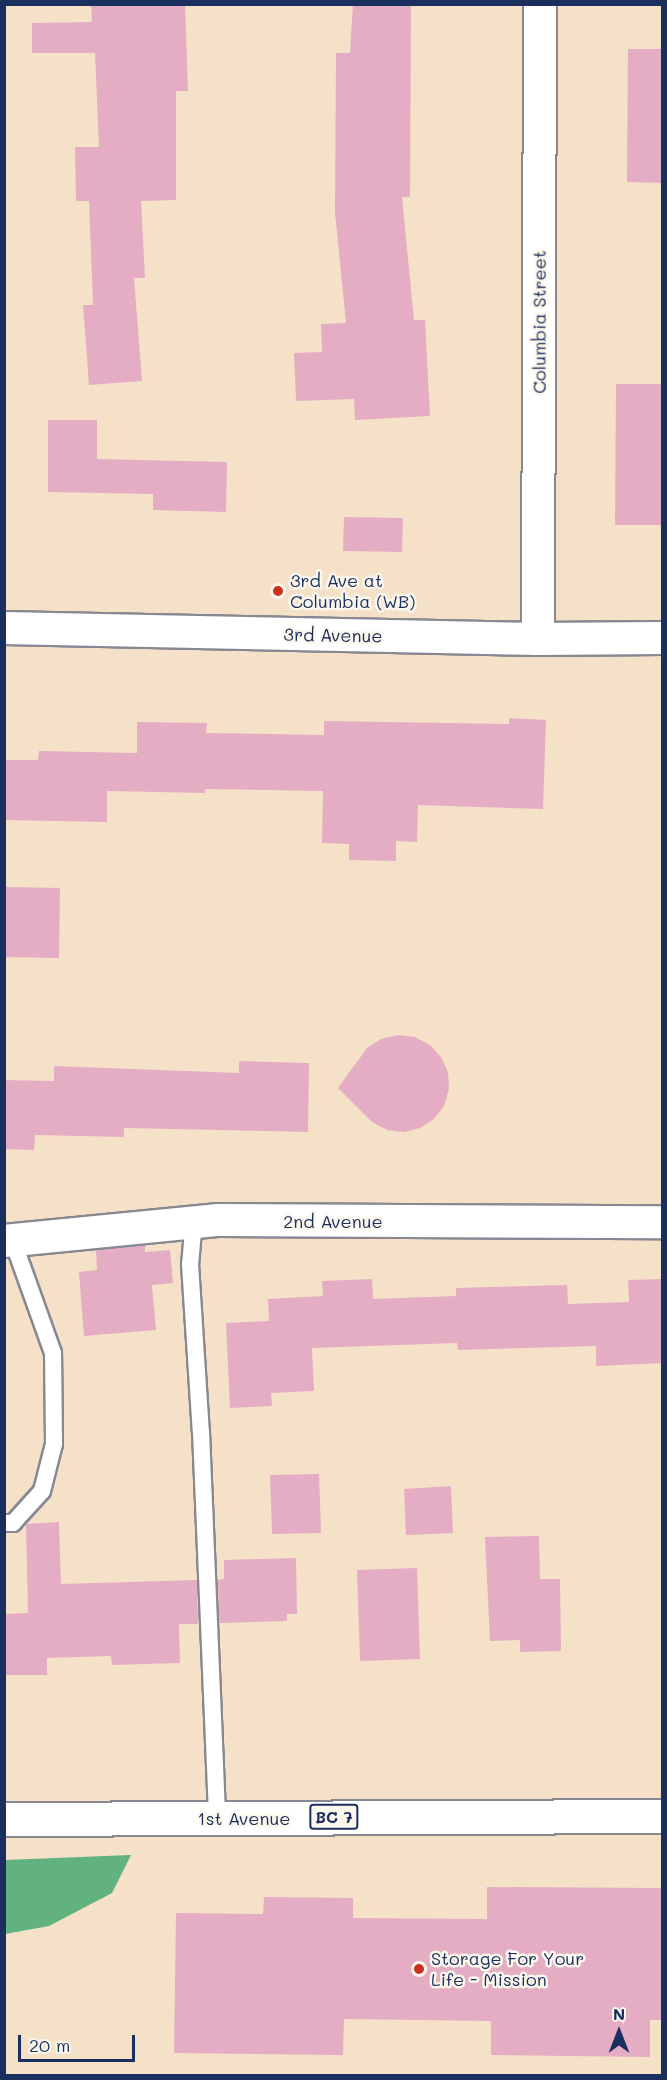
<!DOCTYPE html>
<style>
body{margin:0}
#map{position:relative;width:667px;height:2080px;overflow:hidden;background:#f5e1c8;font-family:Mali,sans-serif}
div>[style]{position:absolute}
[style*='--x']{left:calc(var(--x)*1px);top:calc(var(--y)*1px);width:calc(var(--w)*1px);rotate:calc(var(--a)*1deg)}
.forest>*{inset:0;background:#61b27f}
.building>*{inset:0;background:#e5adc3}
.roads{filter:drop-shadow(2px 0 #888893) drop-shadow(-2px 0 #888893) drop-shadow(0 2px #888893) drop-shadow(0 -2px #888893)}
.service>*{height:16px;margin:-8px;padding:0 8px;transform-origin:8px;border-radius:8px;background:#fff}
.minor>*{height:32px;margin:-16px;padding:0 16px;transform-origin:16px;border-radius:16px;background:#fff}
.primary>*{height:33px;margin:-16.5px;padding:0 16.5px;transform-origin:16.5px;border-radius:16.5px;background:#fff}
.dots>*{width:16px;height:16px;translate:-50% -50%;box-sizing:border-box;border:3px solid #fbf7ec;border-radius:50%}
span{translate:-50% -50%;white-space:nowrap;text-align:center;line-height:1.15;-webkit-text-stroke:5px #fbf7ec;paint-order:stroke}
.shield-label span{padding:2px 4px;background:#fbf7ec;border:2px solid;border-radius:4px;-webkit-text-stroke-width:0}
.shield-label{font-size:16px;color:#1b2f5e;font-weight:700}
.street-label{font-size:18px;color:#1b2f5e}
.poi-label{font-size:18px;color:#1b2f5e}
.left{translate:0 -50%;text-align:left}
.frame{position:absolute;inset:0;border:6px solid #1b2f5e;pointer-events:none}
.north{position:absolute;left:589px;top:2002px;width:60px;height:60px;-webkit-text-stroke:4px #fbf7ec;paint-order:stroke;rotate:0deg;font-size:16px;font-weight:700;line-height:24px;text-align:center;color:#1b2f5e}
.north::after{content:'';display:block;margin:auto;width:21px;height:27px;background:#1b2f5e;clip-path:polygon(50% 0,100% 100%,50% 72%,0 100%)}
.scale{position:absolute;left:18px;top:2035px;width:117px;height:27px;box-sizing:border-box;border:3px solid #1b2f5e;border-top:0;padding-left:8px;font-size:18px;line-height:21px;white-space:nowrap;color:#1b2f5e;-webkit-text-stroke:4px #fbf7ec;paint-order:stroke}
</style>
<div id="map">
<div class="forest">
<div style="clip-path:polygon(131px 1855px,112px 1893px,49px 1926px,5px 1934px,5px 1860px)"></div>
</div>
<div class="building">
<div style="clip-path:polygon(91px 4px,185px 4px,188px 91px,176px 91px,176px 200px,141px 201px,145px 278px,134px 278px,142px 381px,89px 385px,83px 305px,93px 305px,89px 201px,76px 201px,75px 147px,99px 147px,95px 53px,32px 53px,32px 23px,92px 22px)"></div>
<div style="clip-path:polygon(353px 4px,411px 4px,410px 197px,402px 197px,414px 320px,425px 320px,430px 416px,355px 420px,354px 399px,296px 401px,294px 353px,322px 352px,321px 324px,346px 323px,335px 212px,336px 53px,350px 53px)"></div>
<div style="clip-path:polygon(628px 49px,663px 49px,663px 183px,627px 182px)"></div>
<div style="clip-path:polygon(616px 384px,663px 384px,663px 525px,615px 525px)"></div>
<div style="clip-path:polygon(48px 420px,97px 420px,97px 459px,227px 462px,226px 512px,153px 510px,153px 494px,48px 492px)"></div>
<div style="clip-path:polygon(344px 517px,403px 518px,402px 552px,343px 551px)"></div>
<div style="clip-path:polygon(509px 718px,546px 720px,543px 809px,418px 805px,417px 842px,396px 841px,396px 861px,349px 860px,349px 844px,322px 843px,323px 791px,205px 789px,205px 793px,107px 791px,107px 822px,4px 820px,4px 760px,38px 760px,39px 751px,137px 753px,137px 722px,207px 723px,206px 733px,324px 735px,324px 721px,509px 724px)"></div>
<div style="clip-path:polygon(4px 887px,60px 888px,59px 958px,4px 957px)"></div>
<div style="clip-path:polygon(398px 1035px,415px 1037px,430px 1045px,441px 1057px,448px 1072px,449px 1089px,444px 1106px,434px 1119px,420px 1128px,404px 1132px,387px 1130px,372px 1122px,338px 1088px,367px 1048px,381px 1039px)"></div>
<div style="clip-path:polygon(239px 1061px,309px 1063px,308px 1132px,124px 1128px,124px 1137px,35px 1135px,34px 1150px,4px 1149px,4px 1080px,54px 1081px,54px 1066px,239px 1073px)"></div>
<div style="clip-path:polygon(145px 1245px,145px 1252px,170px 1250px,173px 1283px,152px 1285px,156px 1330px,84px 1336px,79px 1272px,97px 1270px,96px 1250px)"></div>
<div style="clip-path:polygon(372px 1279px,373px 1299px,456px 1296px,456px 1288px,567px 1285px,568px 1304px,629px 1302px,628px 1280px,663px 1279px,663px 1363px,596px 1366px,596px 1346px,458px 1350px,457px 1343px,312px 1348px,314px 1391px,271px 1393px,272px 1406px,230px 1408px,226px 1323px,269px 1321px,268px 1299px,323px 1296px,322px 1281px)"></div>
<div style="clip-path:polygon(319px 1474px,321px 1533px,272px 1534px,270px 1475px)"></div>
<div style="clip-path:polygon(451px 1486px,453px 1533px,406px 1535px,404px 1489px)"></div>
<div style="clip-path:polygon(59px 1522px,61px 1584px,197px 1580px,198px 1624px,179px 1624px,180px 1663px,112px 1665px,111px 1656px,47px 1658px,47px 1675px,4px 1675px,4px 1614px,28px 1613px,26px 1524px)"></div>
<div style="clip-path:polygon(539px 1536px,540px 1579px,560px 1579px,561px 1651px,520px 1652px,520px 1640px,490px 1641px,485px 1537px)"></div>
<div style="clip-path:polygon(296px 1558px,297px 1614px,287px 1614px,287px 1621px,219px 1623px,218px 1580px,224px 1579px,224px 1560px)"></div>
<div style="clip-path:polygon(417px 1568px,420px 1659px,360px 1661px,357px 1570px)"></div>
<div style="clip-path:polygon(487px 1887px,663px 1888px,663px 2020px,650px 2020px,650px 2057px,491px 2055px,491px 2021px,344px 2019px,343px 2055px,174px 2053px,176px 1913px,263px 1914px,264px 1897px,353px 1898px,353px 1918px,487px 1919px)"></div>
</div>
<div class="roads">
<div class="service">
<div style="--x:200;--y:1222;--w:4;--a:166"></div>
<div style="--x:196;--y:1223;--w:9;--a:111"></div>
<div style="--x:193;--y:1231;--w:33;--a:95"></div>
<div style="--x:190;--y:1264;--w:168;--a:86.3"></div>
<div style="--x:201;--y:1432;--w:386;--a:87.6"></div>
<div style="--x:4;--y:1523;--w:9;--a:0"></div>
<div style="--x:13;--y:1523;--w:43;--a:-47.8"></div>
<div style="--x:42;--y:1491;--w:49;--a:-75.7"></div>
<div style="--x:54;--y:1444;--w:91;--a:-90.6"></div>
<div style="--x:53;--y:1353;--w:119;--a:-109.7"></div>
</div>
<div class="minor">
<div style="--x:4;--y:628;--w:534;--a:1.18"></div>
<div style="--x:538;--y:639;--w:124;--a:-0.5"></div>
<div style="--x:538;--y:639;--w:635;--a:-89.82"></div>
<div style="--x:4;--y:1241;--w:216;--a:-5.6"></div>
<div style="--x:219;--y:1220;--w:443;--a:0.3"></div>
</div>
<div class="primary">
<div style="--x:4;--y:1819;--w:658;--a:-0.26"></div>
</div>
</div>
<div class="dots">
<div style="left:278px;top:591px;background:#c8321e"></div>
<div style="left:419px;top:1969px;background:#c8321e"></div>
</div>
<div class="shield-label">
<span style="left:334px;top:1817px">BC 7</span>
</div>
<div class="street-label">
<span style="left:539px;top:322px;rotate:-90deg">Columbia Street</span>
<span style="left:333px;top:635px;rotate:1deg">3rd Avenue</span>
<span style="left:333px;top:1221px">2nd Avenue</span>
<span style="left:244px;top:1818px">1st Avenue</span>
</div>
<div class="poi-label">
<span class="left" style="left:290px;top:591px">3rd Ave at<br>Columbia (WB)</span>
<span class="left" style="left:431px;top:1969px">Storage For Your<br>Life - Mission</span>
</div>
<div class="frame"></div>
<div class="north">N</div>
<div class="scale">20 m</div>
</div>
